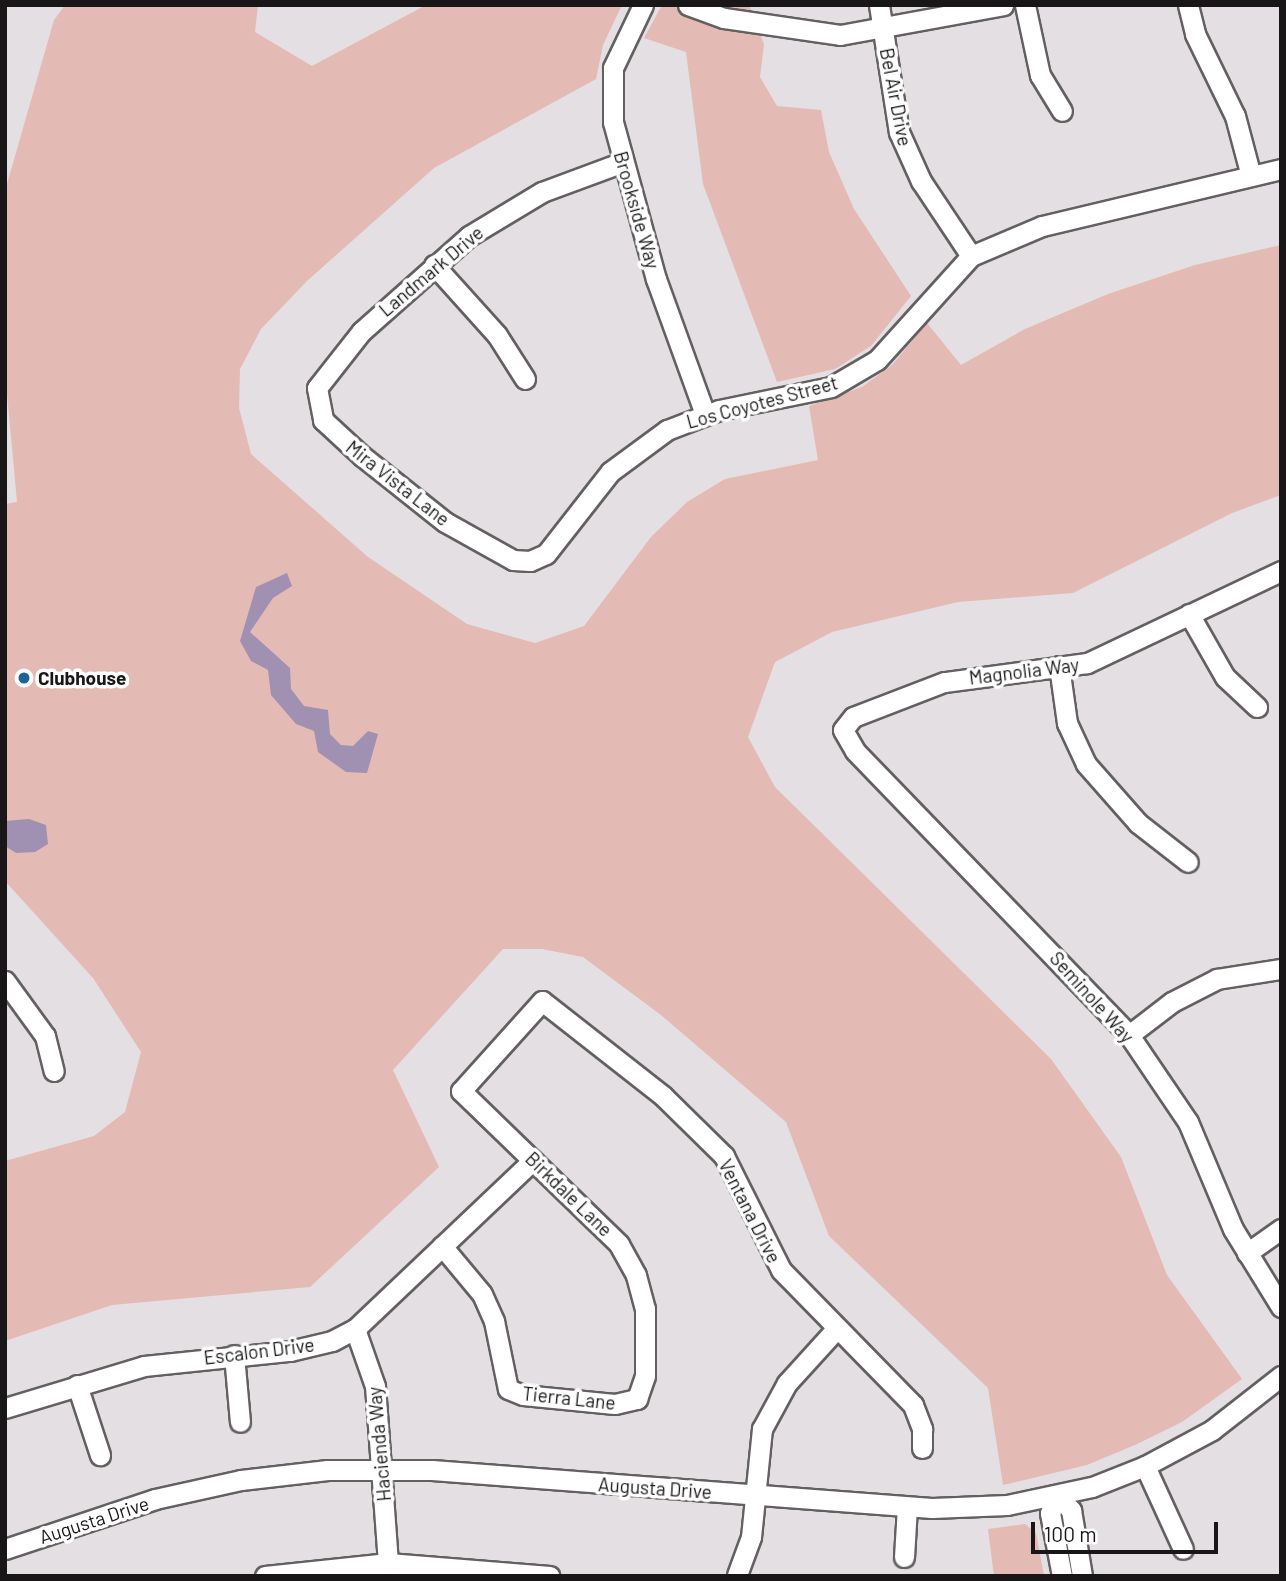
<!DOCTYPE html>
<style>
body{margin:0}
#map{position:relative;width:1286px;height:1581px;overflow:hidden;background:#e4dfe2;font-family:Barlow,sans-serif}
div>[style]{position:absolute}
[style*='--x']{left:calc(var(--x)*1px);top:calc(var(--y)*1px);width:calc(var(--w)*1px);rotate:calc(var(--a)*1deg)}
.green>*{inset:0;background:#e4bab4}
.water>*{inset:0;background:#a090b2}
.roads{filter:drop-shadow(2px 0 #646062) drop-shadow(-2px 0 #646062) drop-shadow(0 2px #646062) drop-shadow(0 -2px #646062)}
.minor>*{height:19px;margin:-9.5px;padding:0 9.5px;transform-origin:9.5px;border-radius:9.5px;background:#fff}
.dots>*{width:19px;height:19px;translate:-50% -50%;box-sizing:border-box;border:4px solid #fff;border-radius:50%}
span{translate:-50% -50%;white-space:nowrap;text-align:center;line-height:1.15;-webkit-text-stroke:7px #fff;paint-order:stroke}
.street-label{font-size:19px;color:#181617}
.poi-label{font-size:19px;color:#181617;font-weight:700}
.left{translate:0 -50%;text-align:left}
.frame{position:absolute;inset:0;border:7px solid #181617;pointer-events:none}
.scale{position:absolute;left:1031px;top:1522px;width:187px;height:32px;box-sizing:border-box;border:4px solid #181617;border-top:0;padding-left:9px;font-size:21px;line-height:24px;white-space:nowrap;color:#181617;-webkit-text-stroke:5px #fff;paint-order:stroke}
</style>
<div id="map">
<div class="green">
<div style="clip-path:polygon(65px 5px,258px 5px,255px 32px,312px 66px,426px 5px,622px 5px,603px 45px,596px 79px,434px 168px,307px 281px,261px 329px,240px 369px,239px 408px,251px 454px,368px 557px,467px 624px,535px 643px,584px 626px,651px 537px,687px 502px,725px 479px,818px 460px,809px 406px,862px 387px,892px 365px,927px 323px,961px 365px,1025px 329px,1108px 294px,1195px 265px,1281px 245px,1281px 495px,1232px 513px,1073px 593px,958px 602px,832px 632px,775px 662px,748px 737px,775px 787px,1051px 1059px,1121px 1157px,1167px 1275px,1242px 1379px,1182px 1422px,1135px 1445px,1087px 1465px,1003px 1485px,988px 1388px,829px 1236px,786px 1122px,661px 1015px,583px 957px,542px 949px,503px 949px,393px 1070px,439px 1167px,310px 1287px,112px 1305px,5px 1341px,5px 1161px,94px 1136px,125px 1112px,141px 1052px,93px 978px,5px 881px,5px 504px,17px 502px,5px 372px,5px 191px,54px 20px)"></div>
<div style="clip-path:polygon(662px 5px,749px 5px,764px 44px,760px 77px,777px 106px,821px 110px,829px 152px,854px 209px,911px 296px,871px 346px,835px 369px,777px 382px,703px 184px,686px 52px,644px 38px)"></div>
<div style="clip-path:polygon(1025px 1524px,1036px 1533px,1044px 1576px,994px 1576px,988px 1529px)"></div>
</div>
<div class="water">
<div style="clip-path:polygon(287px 573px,292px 586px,273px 598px,250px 632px,290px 668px,291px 689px,304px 706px,328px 710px,330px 734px,341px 745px,353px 746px,368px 731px,378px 734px,367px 773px,346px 772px,318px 752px,314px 731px,296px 724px,271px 695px,268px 670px,251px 661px,240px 641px,256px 587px)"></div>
<div style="clip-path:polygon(29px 819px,46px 825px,48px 844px,35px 852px,16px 853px,5px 846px,5px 821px)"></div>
</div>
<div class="roads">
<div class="minor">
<div style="--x:643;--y:5;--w:70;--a:115.5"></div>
<div style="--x:613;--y:68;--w:54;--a:90"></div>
<div style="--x:613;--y:122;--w:163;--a:74.7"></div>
<div style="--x:656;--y:279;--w:144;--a:70.1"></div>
<div style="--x:688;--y:5;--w:38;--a:20"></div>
<div style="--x:724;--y:18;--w:117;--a:8.3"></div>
<div style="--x:840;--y:35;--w:166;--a:-10.4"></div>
<div style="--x:879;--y:5;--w:129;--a:81.1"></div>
<div style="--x:899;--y:132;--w:54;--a:65.8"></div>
<div style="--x:921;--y:181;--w:90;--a:56.3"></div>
<div style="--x:1025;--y:5;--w:72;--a:77.9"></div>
<div style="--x:1040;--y:75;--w:42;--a:58.6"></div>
<div style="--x:1188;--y:5;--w:30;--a:76"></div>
<div style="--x:1195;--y:34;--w:91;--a:64"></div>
<div style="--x:1235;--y:116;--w:62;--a:75.1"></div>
<div style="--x:623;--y:162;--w:86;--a:159.7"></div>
<div style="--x:542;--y:192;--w:85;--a:148.9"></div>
<div style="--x:469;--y:236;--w:144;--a:138.4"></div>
<div style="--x:361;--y:332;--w:71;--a:128.2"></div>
<div style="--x:317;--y:388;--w:33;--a:79"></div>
<div style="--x:323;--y:420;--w:53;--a:42.7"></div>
<div style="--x:362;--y:456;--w:106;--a:38.5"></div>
<div style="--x:445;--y:522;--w:78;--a:29.2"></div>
<div style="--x:513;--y:560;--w:17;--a:3"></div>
<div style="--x:530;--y:561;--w:17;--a:-24"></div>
<div style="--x:546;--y:554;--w:104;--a:-52"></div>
<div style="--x:610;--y:472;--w:71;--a:-36.4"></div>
<div style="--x:667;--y:430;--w:56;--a:-21"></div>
<div style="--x:719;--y:410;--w:114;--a:-11.6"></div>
<div style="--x:831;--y:387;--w:53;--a:-30.4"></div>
<div style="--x:877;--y:360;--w:140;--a:-47.9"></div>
<div style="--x:971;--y:256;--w:77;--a:-22.9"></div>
<div style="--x:1042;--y:226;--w:246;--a:-13.4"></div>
<div style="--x:434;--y:265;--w:94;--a:48"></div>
<div style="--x:497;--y:335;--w:52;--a:57.5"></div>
<div style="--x:1281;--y:571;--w:215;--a:154.6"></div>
<div style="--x:1087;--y:663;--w:144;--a:172.4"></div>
<div style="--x:944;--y:682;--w:97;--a:159"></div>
<div style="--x:853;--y:717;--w:16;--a:128"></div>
<div style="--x:843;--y:730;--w:24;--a:60"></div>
<div style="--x:855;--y:751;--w:395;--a:46"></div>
<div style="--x:1129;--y:1035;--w:105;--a:55.9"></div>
<div style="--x:1188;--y:1122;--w:116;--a:67.2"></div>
<div style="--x:1233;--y:1229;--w:92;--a:58.4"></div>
<div style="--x:1189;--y:614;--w:73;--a:60.3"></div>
<div style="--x:1225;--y:677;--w:44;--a:43.2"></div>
<div style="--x:1059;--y:666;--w:58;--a:82"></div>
<div style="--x:1067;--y:723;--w:45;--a:65.1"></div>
<div style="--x:1086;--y:764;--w:79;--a:48.6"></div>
<div style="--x:1138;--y:823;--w:63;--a:38"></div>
<div style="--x:5;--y:981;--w:68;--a:54"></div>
<div style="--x:45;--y:1036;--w:36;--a:76"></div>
<div style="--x:1129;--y:1035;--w:54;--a:-37.5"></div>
<div style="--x:1172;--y:1002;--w:51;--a:-27.1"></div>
<div style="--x:1217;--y:979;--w:65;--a:-8.9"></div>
<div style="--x:442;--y:1246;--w:62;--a:50.2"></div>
<div style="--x:482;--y:1294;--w:30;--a:66"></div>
<div style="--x:494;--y:1321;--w:69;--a:78.4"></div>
<div style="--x:508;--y:1389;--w:16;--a:22"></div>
<div style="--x:523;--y:1395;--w:92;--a:5.6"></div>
<div style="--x:615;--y:1404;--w:23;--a:-13"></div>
<div style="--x:637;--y:1399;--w:24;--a:-71"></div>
<div style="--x:645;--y:1376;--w:67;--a:-90"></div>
<div style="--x:645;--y:1309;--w:35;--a:-105"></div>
<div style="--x:636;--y:1275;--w:35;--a:-119"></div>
<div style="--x:619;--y:1244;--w:220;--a:-135.9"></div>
<div style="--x:461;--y:1091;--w:121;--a:-48"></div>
<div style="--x:542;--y:1001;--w:154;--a:38.1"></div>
<div style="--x:663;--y:1096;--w:86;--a:44.5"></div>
<div style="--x:724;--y:1156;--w:127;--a:63.4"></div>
<div style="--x:781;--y:1270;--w:189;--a:45.6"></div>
<div style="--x:913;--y:1405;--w:26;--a:69"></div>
<div style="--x:922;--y:1429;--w:19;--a:90"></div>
<div style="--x:1247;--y:1253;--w:42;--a:-35.2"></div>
<div style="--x:355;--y:1329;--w:60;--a:70.7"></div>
<div style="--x:375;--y:1386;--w:190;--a:85.8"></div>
<div style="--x:234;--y:1355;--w:67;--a:84.9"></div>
<div style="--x:77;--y:1385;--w:74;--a:71.8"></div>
<div style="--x:5;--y:1408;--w:145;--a:-16.8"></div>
<div style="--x:144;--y:1366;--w:147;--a:-5.9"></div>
<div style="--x:290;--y:1351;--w:43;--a:-13.4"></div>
<div style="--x:332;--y:1341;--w:26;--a:-28"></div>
<div style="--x:355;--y:1329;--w:245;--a:-43.5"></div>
<div style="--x:1145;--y:1466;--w:91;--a:65.4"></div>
<div style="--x:5;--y:1549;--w:158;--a:-18.4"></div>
<div style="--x:155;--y:1499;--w:88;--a:-12.5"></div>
<div style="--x:241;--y:1480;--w:87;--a:-6.6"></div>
<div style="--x:327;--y:1470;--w:105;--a:0"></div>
<div style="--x:432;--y:1470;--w:501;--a:4.35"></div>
<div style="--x:932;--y:1508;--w:75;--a:-2.3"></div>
<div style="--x:1007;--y:1505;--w:87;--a:-12"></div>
<div style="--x:1092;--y:1487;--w:57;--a:-21.6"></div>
<div style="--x:1145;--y:1466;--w:76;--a:-28.2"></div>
<div style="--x:1212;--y:1430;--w:88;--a:-38"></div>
<div style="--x:904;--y:1557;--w:50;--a:-86.6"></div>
<div style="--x:737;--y:1575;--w:40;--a:-69.8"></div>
<div style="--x:751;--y:1537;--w:109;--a:-84.2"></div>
<div style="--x:762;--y:1429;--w:52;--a:-61.5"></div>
<div style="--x:787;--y:1383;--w:74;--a:-47.7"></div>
<div style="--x:265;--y:1576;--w:124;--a:-6"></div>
<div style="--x:388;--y:1563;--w:162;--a:4.6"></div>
<div style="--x:1062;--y:1576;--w:64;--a:-100.8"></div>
<div style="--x:1050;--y:1513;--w:19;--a:-69"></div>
<div style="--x:1057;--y:1495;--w:21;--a:47"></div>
<div style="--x:1071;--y:1510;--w:67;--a:80.5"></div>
</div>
</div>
<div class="dots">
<div style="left:24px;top:678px;background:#1c6498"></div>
</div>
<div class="street-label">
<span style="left:896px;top:97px;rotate:79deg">Bel Air Drive</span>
<span style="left:637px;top:210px;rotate:74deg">Brookside Way</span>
<span style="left:431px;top:271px;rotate:-40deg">Landmark Drive</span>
<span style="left:762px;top:402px;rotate:-15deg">Los Coyotes Street</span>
<span style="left:398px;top:483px;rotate:38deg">Mira Vista Lane</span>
<span style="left:1024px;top:671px;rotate:-7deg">Magnolia Way</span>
<span style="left:1092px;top:997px;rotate:48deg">Seminole Way</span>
<span style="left:569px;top:1194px;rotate:44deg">Birkdale Lane</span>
<span style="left:750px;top:1211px;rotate:63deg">Ventana Drive</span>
<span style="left:259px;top:1351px;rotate:-7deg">Escalon Drive</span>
<span style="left:569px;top:1398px;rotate:6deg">Tierra Lane</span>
<span style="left:379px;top:1444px;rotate:-95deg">Hacienda Way</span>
<span style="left:655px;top:1488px;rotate:4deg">Augusta Drive</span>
<span style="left:94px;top:1520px;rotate:-18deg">Augusta Drive</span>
</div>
<div class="poi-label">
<span class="left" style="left:38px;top:678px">Clubhouse</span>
</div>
<div class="frame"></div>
<div class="scale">100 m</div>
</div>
